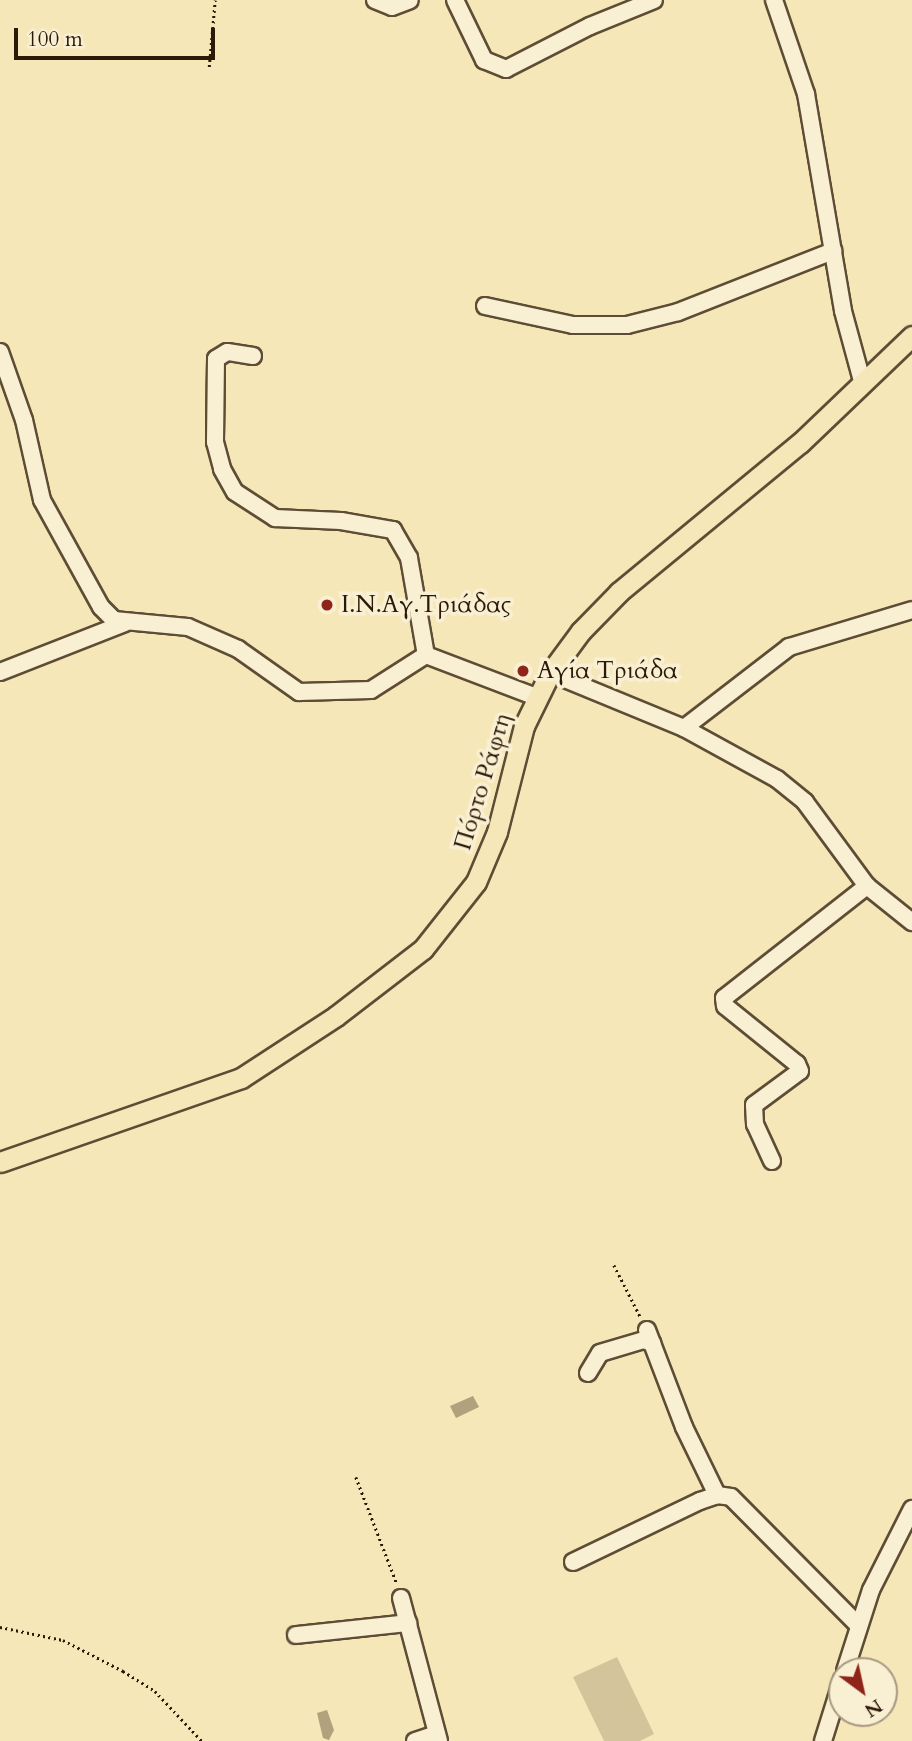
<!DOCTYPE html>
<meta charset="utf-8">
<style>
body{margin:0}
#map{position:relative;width:912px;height:1741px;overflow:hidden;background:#f6e7b9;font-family:Cardo,serif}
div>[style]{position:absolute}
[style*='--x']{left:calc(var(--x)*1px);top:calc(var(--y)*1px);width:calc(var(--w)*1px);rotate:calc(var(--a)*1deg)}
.green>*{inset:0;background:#d4c49b}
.water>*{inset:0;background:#b1a17d}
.path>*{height:2.5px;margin-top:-1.25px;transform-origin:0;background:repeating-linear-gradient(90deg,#2c1a09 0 2px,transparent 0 5.5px)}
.roads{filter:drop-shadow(2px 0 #5e4d35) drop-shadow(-2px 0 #5e4d35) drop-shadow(0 2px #5e4d35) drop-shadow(0 -2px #5e4d35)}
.minor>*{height:16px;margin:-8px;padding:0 8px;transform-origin:8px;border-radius:8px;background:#f9efd2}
.major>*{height:19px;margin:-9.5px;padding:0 9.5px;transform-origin:9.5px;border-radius:9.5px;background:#f6e7b9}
.dots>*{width:19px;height:19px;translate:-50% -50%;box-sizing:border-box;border:4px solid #f9efd2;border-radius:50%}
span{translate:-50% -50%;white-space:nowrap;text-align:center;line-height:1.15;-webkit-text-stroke:7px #f9efd2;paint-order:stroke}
.poi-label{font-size:24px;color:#2c1a09}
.left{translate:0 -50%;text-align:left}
.street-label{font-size:24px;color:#2c1a09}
.north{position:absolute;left:828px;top:1657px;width:70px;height:70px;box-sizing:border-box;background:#f9efd2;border:2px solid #a79a82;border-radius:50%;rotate:147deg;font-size:19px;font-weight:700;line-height:28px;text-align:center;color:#2c1a09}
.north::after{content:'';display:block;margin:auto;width:24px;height:32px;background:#8f2418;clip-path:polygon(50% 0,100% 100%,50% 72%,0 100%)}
.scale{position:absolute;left:14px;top:28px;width:201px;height:32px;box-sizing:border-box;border:4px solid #2c1a09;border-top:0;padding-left:9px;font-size:21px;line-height:24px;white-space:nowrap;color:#2c1a09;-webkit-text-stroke:5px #f9efd2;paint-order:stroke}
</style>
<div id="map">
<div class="green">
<div style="clip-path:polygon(617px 1657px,654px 1734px,640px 1741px,604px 1741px,573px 1677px)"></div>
</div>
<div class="water">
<div style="clip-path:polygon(473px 1396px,479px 1407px,456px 1418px,450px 1406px)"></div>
<div style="clip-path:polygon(327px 1710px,334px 1730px,329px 1740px,323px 1738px,317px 1713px)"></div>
</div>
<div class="path">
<div style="--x:209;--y:67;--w:67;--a:-84.9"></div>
<div style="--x:614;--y:1265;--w:59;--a:63"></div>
<div style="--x:356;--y:1477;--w:115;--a:69"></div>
<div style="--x:0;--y:1627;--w:64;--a:11.7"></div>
<div style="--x:63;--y:1640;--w:68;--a:27.3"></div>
<div style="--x:123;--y:1671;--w:38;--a:32"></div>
<div style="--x:155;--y:1691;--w:69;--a:46.8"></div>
</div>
<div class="roads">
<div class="minor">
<div style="--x:375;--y:0;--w:18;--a:22"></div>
<div style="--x:392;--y:7;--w:19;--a:-21"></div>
<div style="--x:455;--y:0;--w:67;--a:64.2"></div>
<div style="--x:484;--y:60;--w:24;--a:22"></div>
<div style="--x:506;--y:69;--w:94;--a:-27.1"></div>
<div style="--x:590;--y:26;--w:69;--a:-22.1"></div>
<div style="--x:774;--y:0;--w:99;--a:71.2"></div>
<div style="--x:806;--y:94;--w:220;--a:80.3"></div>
<div style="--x:843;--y:311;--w:73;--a:74.8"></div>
<div style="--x:485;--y:306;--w:90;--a:12.2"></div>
<div style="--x:573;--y:325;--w:54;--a:0"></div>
<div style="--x:627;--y:325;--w:53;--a:-14.3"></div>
<div style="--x:678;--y:312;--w:167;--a:-21.5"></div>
<div style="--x:0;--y:352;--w:72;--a:70.6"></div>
<div style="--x:24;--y:420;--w:82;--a:77.3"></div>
<div style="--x:42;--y:500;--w:122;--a:61.1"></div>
<div style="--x:101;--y:607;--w:18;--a:45"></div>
<div style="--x:114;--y:620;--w:74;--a:5.4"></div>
<div style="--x:188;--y:627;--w:55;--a:23.7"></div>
<div style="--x:238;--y:649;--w:75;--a:35.2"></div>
<div style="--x:299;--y:692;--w:72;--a:-1.6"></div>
<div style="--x:371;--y:690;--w:65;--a:-32.5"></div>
<div style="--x:426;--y:655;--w:118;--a:20.9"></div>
<div style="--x:253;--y:356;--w:26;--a:-171"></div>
<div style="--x:227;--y:352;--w:13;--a:148"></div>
<div style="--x:216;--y:359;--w:83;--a:90.7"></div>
<div style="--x:215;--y:442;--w:28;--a:75"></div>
<div style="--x:222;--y:469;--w:26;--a:61"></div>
<div style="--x:235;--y:492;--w:48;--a:33"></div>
<div style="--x:275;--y:518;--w:66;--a:2.6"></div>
<div style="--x:341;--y:521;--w:53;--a:9.8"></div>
<div style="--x:393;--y:530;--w:32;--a:60"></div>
<div style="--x:409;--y:558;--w:98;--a:80.1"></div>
<div style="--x:0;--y:672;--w:134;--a:-21.4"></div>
<div style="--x:550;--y:673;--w:145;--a:22.3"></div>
<div style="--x:684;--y:728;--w:106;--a:28.7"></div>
<div style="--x:777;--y:779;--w:36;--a:39"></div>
<div style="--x:805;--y:802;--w:104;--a:53.6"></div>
<div style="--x:867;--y:886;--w:58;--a:38.7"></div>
<div style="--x:684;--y:728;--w:133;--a:-37.6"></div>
<div style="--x:789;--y:647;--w:128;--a:-16.7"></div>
<div style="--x:772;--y:1161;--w:41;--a:-114.7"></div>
<div style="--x:755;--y:1124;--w:19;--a:-93"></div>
<div style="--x:754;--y:1105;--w:57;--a:-36.5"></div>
<div style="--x:800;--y:1071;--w:8;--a:-113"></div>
<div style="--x:797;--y:1064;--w:92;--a:-141.1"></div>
<div style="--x:725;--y:1006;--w:8;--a:-97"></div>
<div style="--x:724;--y:998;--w:182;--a:-38.1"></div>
<div style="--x:647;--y:1330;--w:104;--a:69.1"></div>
<div style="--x:684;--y:1427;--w:76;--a:64.1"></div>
<div style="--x:588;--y:1373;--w:23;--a:-59"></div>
<div style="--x:600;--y:1353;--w:46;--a:-16.5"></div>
<div style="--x:644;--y:1340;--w:9;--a:21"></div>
<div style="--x:573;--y:1562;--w:141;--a:-25.7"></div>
<div style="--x:700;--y:1501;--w:18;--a:-19"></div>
<div style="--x:717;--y:1495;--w:14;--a:8"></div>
<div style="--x:731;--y:1497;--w:179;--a:45.2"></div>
<div style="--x:401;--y:1598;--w:148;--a:75.1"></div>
<div style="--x:296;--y:1635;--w:113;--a:-6.1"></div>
<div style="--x:845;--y:1671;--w:85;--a:-72.2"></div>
<div style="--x:871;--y:1590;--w:91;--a:-63.2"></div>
<div style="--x:415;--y:1741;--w:23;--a:-18"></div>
<div style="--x:823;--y:1741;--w:64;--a:-72.7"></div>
</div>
<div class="major">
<div style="--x:0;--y:1162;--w:255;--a:-19.2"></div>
<div style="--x:241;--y:1078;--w:113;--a:-33.1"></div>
<div style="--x:336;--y:1016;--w:110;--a:-37.6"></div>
<div style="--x:423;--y:949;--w:85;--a:-51.7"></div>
<div style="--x:476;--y:882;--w:54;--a:-67.2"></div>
<div style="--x:497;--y:832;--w:109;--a:-75.7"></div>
<div style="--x:524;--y:726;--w:59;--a:-63.9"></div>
<div style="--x:550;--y:673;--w:52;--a:-53.6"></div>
<div style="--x:581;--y:631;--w:54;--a:-45.7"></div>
<div style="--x:619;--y:592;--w:234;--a:-39.5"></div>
<div style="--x:800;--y:443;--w:155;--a:-43.7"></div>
</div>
</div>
<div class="dots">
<div style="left:327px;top:605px;background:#8f2418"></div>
<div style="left:523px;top:671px;background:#8f2418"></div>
</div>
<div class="poi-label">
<span class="left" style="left:341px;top:605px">Ι.Ν.Αγ.Τριάδας</span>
<span class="left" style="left:537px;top:671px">Αγία Τριάδα</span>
</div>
<div class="street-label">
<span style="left:483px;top:782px;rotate:-73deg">Πόρτο Ράφτη</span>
</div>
<div class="north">N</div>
<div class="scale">100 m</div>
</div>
